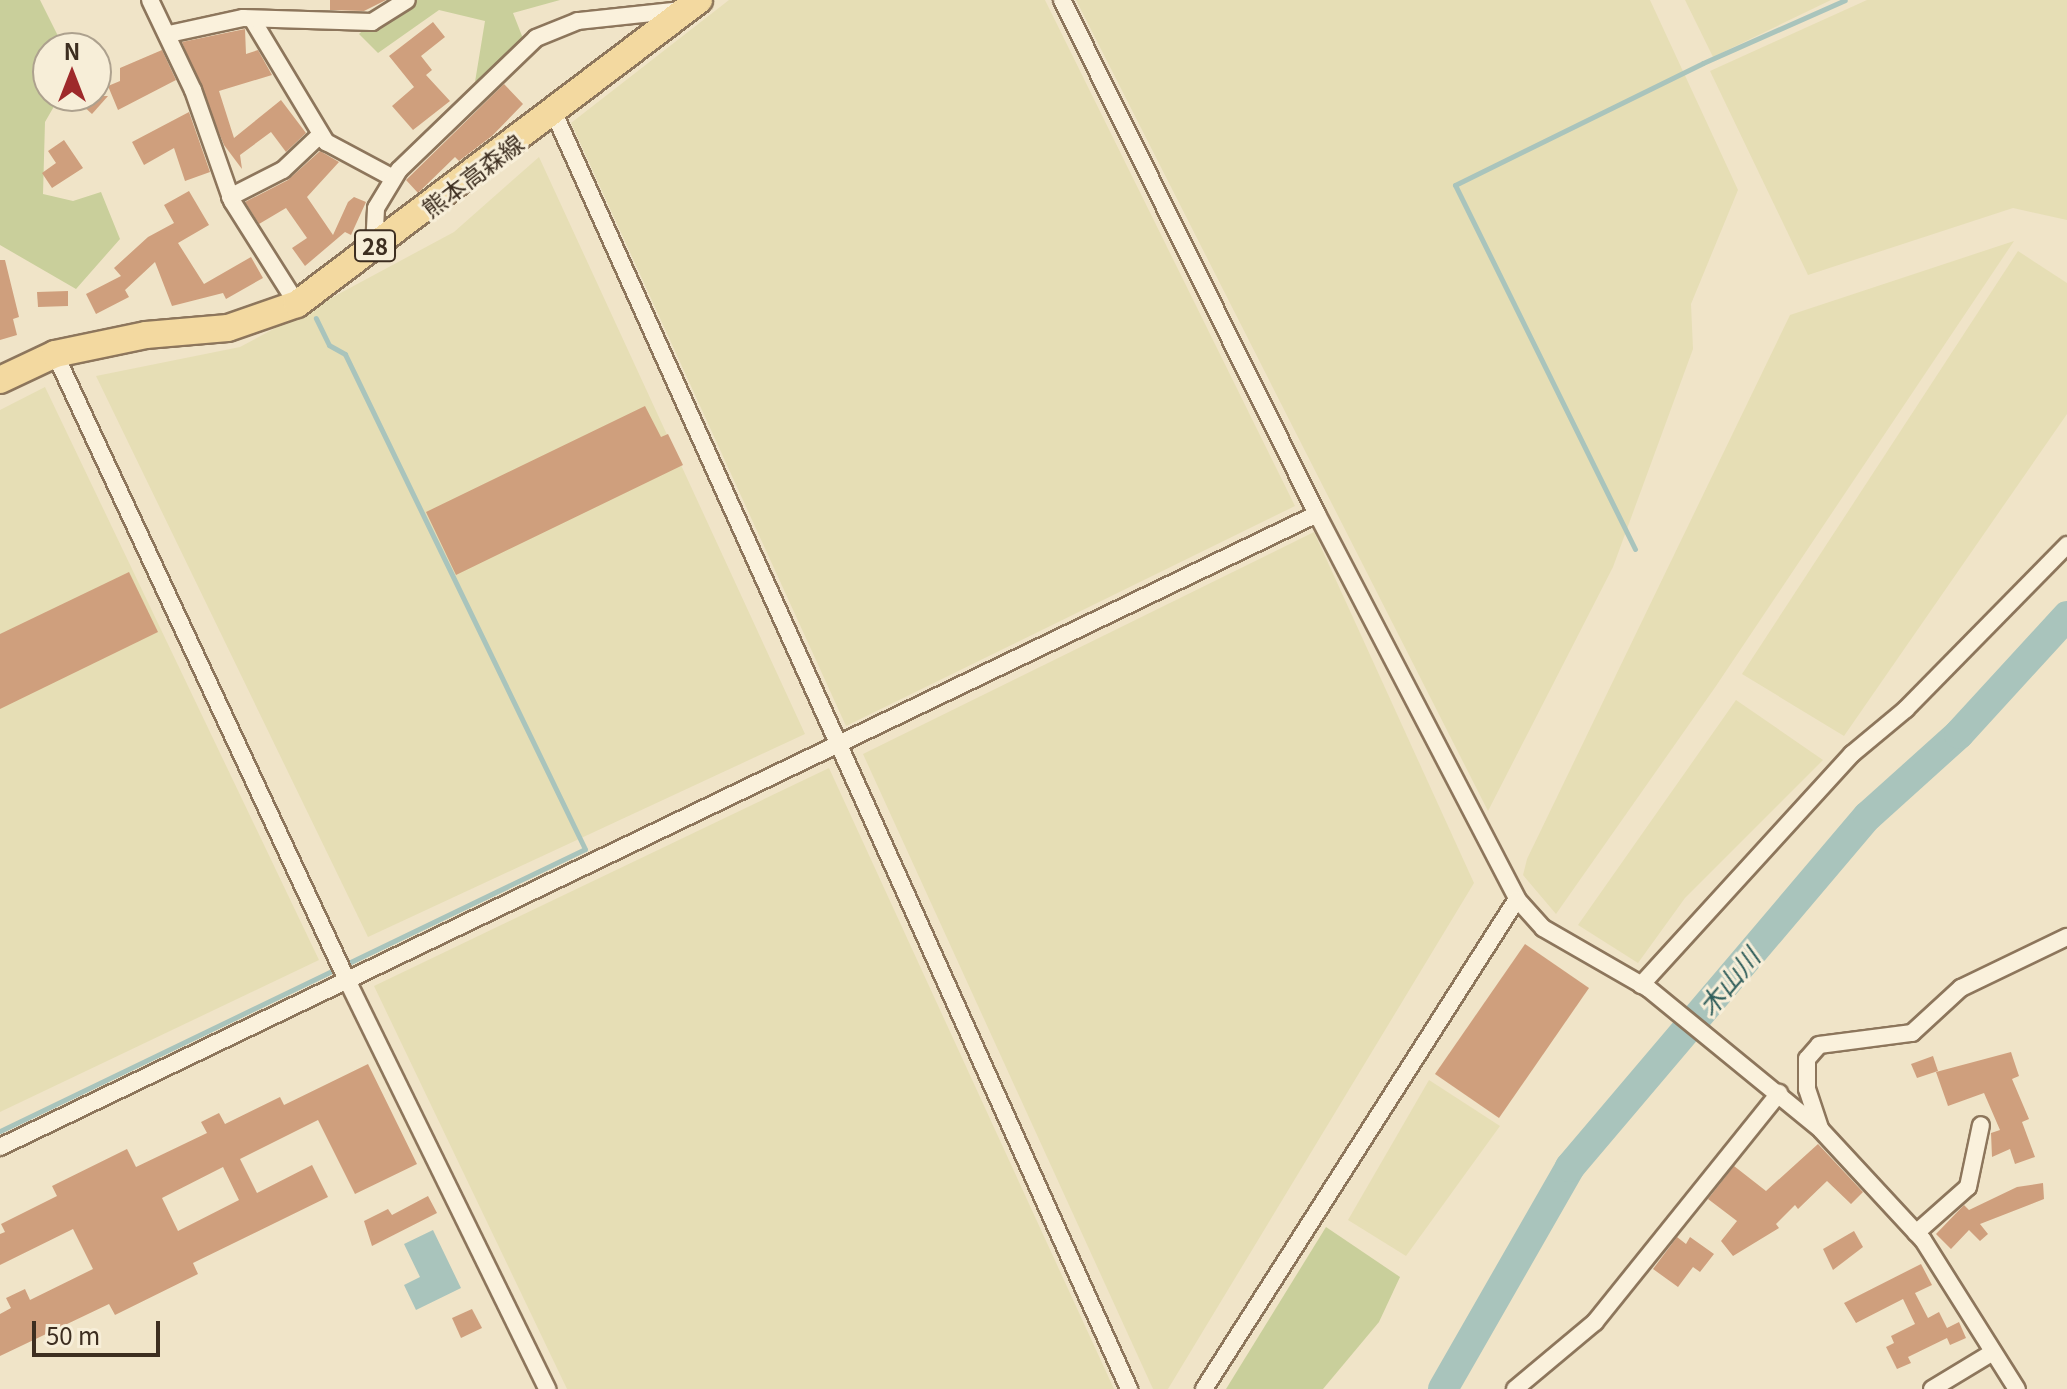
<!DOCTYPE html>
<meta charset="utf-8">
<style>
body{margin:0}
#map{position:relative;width:2067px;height:1389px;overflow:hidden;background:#f0e4c8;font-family:Georgia,"Noto Sans JP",serif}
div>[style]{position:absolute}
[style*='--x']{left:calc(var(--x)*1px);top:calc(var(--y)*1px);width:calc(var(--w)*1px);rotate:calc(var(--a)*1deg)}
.farmland>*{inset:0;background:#e6deb5}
.green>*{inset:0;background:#c9cf9b}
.water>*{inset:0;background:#a9c4bc}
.stream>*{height:5px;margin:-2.5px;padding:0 2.5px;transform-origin:2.5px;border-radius:2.5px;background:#a9c4bc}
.river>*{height:30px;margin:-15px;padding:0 15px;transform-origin:15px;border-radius:15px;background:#a9c4bc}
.building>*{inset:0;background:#cf9f7d}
.roads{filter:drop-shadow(2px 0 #8d765c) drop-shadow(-2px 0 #8d765c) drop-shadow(0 2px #8d765c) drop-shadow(0 -2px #8d765c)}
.street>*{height:16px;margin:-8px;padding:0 8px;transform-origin:8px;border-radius:8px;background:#faf1dc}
.primary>*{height:26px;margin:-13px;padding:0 13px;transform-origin:13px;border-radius:13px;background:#f3d9a0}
span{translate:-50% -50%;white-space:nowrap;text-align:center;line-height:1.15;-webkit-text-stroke:6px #f7eed8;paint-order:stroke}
.shield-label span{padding:2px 6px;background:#f7eed8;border:2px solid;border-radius:6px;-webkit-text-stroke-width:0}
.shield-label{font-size:22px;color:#3d2e20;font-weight:700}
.street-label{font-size:24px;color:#3d2e20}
.water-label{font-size:26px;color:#2f5d5a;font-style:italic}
.north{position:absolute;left:32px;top:32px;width:80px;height:80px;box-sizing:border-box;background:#f7eed8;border:2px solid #ada18e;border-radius:50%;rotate:0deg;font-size:22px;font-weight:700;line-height:32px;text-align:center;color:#3d2e20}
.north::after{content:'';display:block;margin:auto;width:28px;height:36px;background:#9e2a2b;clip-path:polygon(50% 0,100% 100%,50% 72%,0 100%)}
.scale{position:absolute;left:32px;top:1321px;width:128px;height:36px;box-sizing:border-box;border:4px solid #3d2e20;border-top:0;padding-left:10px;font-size:24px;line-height:28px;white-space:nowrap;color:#3d2e20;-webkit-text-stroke:6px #f7eed8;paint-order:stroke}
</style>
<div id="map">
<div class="farmland">
<div style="clip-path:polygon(729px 0,1045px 0,1295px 506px,846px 726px,571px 123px)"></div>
<div style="clip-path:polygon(1076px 0,1650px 0,1738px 190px,1691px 304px,1693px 349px,1613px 567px,1488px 811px)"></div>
<div style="clip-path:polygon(1685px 0,1831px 0,1713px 57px)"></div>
<div style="clip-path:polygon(1867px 0,2067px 0,2067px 220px,2013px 208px,1808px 275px,1710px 71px)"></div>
<div style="clip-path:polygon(539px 157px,805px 734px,368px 937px,96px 376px,240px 347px,454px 232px)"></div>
<div style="clip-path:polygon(2014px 241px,1716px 686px,1556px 914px,1523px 875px,1527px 859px,1790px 315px)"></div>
<div style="clip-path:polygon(2018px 251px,2067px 283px,2067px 414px,1844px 736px,1742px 674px)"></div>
<div style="clip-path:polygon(45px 387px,319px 960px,0 1112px,0 410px)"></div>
<div style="clip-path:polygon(1314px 532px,1474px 883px,1168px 1389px,1153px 1389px,863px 754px)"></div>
<div style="clip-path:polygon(1736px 700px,1823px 760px,1685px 898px,1638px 963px,1578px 925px)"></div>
<div style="clip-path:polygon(829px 768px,1114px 1389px,567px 1389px,374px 986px)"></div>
<div style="clip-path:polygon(1429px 1080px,1500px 1126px,1406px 1256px,1348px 1220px)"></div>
</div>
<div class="green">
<div style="clip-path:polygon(0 0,40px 0,64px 48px,48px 48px,48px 96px,60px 96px,45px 122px,43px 194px,73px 201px,101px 192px,120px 239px,76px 289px,0 245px)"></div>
<div style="clip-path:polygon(395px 0,560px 0,513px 13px,524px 41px,475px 82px,485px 21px,439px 10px,378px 53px,359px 34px)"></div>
<div style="clip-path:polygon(1326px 1227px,1400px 1277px,1379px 1322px,1323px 1389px,1226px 1389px)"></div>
</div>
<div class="water">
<div style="clip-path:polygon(433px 1230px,461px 1288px,416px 1310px,404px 1285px,420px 1277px,404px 1244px)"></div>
</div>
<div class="stream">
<div style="--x:1635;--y:549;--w:406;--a:-116.3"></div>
<div style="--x:1455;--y:185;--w:276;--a:-26.2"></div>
<div style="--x:1703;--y:63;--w:155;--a:-23.9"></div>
<div style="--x:0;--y:1131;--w:649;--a:-25.74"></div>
<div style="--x:585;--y:849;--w:550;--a:-115.87"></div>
<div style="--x:345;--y:354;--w:18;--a:-151"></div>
<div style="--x:329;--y:345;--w:30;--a:-116"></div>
</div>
<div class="river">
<div style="--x:1443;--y:1389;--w:256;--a:-60.2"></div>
<div style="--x:1570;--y:1167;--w:460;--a:-49.7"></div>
<div style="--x:1868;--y:816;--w:122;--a:-42"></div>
<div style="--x:1959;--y:734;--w:160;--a:-47.5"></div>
</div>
<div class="building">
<div style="clip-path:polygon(330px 0,386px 0,364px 11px,330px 10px)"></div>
<div style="clip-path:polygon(433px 22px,445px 37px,421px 56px,432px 70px,426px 75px,450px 101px,413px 130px,392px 106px,414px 87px,389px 56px)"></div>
<div style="clip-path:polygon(245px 29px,246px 54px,258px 50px,272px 75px,219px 91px,234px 138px,281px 100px,306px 133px,286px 152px,271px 132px,240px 155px,242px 169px,224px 145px,182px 42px)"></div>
<div style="clip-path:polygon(162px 50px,176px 80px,118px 110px,108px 86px,120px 81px,120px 68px)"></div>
<div style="clip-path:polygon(504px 84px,523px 104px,492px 136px,459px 161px,455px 157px,418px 193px,406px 180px)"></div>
<div style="clip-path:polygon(72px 96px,108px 96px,92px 114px)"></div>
<div style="clip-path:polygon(189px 112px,210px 172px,185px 181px,174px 148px,144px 165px,132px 142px)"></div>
<div style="clip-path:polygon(64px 140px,83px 168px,52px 188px,42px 173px,56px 163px,48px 151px)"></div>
<div style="clip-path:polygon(320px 151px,339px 162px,307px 197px,333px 235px,348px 202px,354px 197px,366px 202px,351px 235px,345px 232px,305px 266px,292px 248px,307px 238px,286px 208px,259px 224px,245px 202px,288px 180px)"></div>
<div style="clip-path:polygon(189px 191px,209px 225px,178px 243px,204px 284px,251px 257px,263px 278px,226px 299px,223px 293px,172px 306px,155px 262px,125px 290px,129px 297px,96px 314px,86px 294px,121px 276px,114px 268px,148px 237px,174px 223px,164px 205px)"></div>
<div style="clip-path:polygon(0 260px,5px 260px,19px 317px,13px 319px,17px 335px,0 340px)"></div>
<div style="clip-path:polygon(68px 291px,68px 306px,38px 307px,37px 292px)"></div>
<div style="clip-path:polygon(645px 406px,661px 437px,668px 434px,683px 465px,456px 575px,426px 512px)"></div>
<div style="clip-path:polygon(129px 572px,158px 632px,0 709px,0 634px)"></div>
<div style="clip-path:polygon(1525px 944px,1589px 988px,1499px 1118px,1435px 1074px)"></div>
<div style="clip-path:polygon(2011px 1052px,2019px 1076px,2012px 1079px,2029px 1119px,2022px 1122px,2035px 1157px,2015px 1164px,2010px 1149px,1992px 1157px,1991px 1133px,2000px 1130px,1984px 1093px,1948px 1106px,1936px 1072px)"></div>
<div style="clip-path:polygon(1933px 1056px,1938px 1071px,1917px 1078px,1911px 1064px)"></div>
<div style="clip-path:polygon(evenodd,368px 1064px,417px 1164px,355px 1194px,318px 1120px,240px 1159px,257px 1193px,312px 1165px,328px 1197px,193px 1263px,198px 1274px,115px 1315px,109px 1304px,0 1356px,0 1314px,11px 1308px,6px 1298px,25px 1289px,30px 1300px,93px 1269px,73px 1229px,0 1265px,0 1234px,5px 1232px,1px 1224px,57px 1196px,52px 1186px,127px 1149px,136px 1167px,207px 1133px,201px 1122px,219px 1113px,225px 1124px,280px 1097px,284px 1105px,368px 1064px,223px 1167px,239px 1200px,178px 1231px,162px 1198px,223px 1167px)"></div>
<div style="clip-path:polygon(1818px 1144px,1863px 1192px,1851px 1204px,1827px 1181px,1798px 1209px,1795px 1205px,1776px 1224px,1779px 1228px,1733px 1256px,1721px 1241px,1737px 1221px,1708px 1199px,1734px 1166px,1766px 1191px)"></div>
<div style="clip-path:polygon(2043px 1183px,2044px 1199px,1980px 1224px,1988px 1234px,1980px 1241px,1969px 1230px,1951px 1249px,1936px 1234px,1964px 1205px,1969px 1210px,2017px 1187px)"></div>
<div style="clip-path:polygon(428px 1196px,437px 1213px,372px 1246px,364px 1221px,388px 1209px,392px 1215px)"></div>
<div style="clip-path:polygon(1854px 1231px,1863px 1247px,1833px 1270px,1823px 1249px)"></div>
<div style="clip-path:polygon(1677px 1237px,1686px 1244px,1690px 1237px,1714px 1254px,1700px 1272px,1693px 1267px,1678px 1287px,1653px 1269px)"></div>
<div style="clip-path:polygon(1921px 1264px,1932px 1285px,1915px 1293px,1928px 1318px,1939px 1312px,1947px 1328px,1959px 1322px,1966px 1338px,1950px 1345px,1947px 1338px,1908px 1357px,1911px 1363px,1897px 1369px,1886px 1347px,1894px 1343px,1891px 1336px,1915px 1324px,1903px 1299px,1856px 1323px,1844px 1303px)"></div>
<div style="clip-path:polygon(472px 1309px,482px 1328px,461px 1338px,452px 1318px)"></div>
</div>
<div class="roads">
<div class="street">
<div style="--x:150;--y:0;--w:100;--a:64.5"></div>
<div style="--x:193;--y:90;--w:118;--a:70.6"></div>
<div style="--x:232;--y:201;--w:122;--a:57.7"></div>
<div style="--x:1062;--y:0;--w:574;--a:63.61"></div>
<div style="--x:1317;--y:514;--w:434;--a:62.5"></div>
<div style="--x:1517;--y:899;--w:39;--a:48"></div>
<div style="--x:1543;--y:928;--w:122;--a:29.9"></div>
<div style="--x:1649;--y:989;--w:222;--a:39.3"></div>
<div style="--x:1821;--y:1130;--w:150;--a:47.2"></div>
<div style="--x:1923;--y:1240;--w:176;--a:57.8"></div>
<div style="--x:252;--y:19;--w:144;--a:59"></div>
<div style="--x:326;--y:142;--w:76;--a:28.2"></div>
<div style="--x:169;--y:34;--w:76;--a:-12.2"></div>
<div style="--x:243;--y:18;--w:129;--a:1.8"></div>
<div style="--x:372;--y:22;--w:41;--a:-32.2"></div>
<div style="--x:554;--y:113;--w:1400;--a:65.74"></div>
<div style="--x:230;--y:197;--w:59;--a:-27"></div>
<div style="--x:283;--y:170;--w:51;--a:-43.4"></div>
<div style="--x:374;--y:247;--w:39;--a:-87"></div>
<div style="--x:376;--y:208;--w:44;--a:-58.8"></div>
<div style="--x:399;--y:170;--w:190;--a:-43.9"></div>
<div style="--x:536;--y:38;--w:45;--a:-22"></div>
<div style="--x:578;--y:21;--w:104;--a:-6.1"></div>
<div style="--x:55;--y:354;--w:689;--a:65"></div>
<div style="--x:346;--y:978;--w:458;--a:63.9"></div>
<div style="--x:1641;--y:985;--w:313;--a:-47.6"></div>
<div style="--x:1852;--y:754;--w:70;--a:-39.8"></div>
<div style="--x:1906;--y:709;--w:230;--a:-45.5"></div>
<div style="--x:1820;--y:1128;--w:41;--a:-108.4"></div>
<div style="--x:1807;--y:1089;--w:30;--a:-90"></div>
<div style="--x:1807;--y:1059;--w:18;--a:-49"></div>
<div style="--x:1819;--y:1045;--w:94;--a:-7.4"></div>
<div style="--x:1912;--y:1033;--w:67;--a:-42.6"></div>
<div style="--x:1961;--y:988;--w:118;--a:-25.7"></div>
<div style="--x:0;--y:1147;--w:1461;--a:-25.67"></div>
<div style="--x:1916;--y:1233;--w:69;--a:-41.5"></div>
<div style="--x:1968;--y:1187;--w:63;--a:-78.2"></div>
<div style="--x:1204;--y:1389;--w:581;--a:-57.43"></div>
<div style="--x:1515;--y:1389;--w:104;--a:-39.9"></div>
<div style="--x:1595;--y:1322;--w:294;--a:-51.2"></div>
<div style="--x:1932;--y:1389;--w:71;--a:-31.2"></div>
</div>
<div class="primary">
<div style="--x:0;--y:380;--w:61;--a:-25.3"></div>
<div style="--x:55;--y:354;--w:93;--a:-11.8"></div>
<div style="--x:146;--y:335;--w:82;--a:-4.9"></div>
<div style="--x:228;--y:328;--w:73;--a:-19.2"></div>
<div style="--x:297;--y:304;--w:504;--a:-37.1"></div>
</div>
</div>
<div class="shield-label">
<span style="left:375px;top:246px">28</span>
</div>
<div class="street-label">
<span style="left:472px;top:175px;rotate:-37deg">熊本高森線</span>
</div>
<div class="water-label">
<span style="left:1728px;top:981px;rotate:-50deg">木山川</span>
</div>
<div class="north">N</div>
<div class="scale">50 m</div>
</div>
